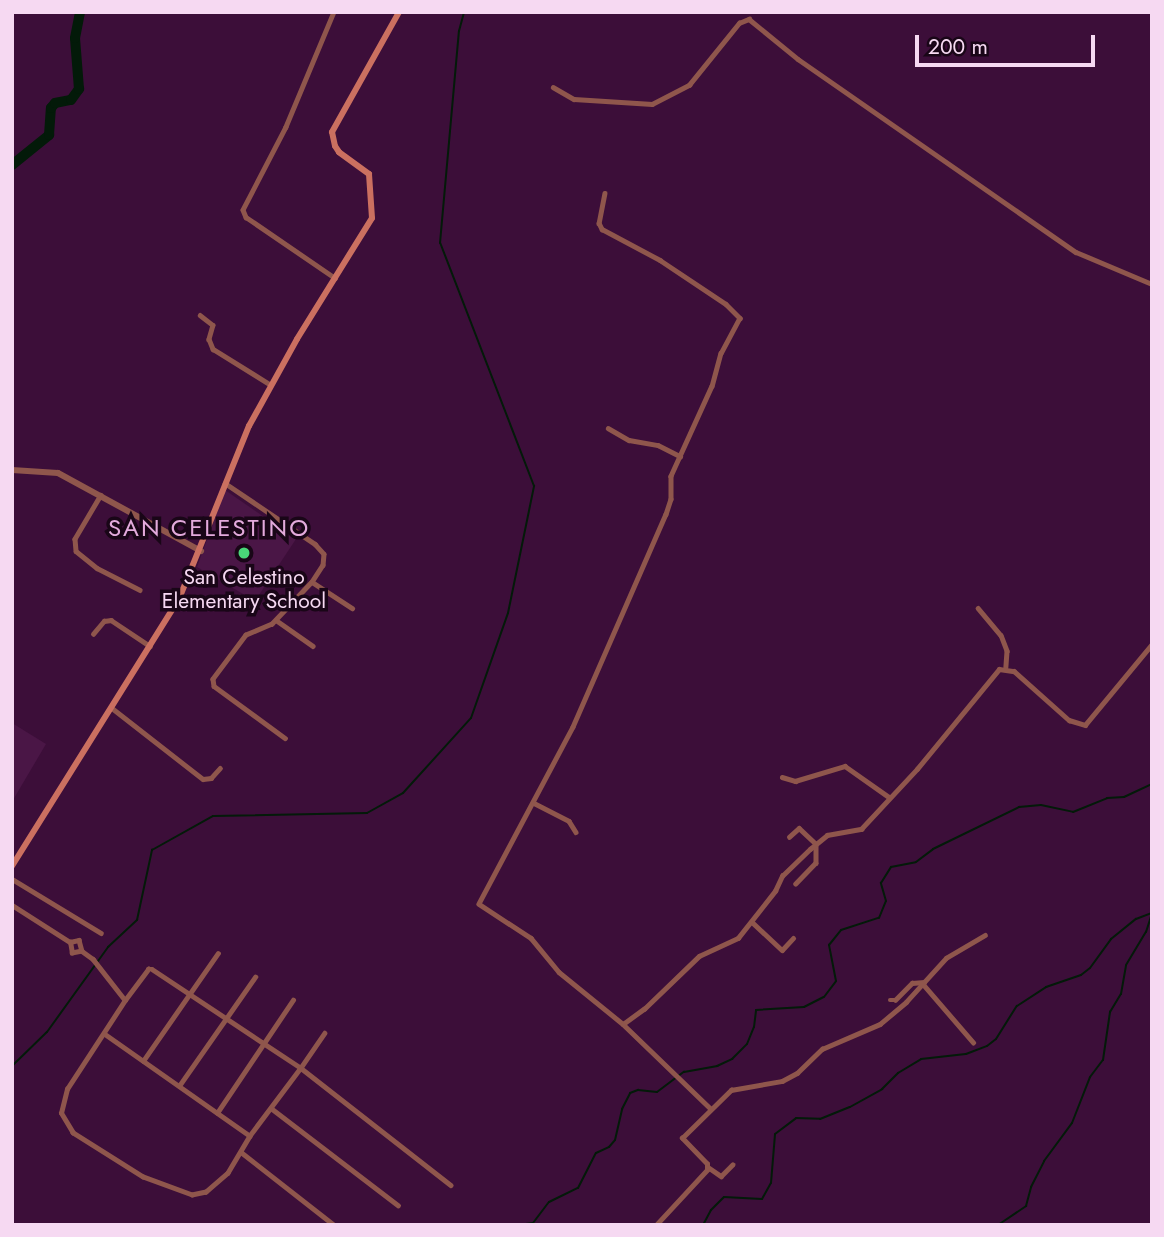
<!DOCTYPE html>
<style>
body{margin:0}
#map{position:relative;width:1164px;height:1237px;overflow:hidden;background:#3c0e39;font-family:Jost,sans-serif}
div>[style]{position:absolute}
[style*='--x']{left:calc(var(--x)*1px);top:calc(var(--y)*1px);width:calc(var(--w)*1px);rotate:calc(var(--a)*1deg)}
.built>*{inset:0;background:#4a1646}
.stream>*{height:2px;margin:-1px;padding:0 1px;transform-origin:1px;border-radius:1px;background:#031a09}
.river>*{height:10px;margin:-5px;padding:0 5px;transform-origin:5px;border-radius:5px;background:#031a09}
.minor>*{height:4.5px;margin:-2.25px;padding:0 2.25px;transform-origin:2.25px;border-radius:2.25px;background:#8f564c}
.tertiary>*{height:6px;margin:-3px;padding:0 3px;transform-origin:3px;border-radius:3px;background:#8f564c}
.secondary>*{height:6px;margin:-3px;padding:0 3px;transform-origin:3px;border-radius:3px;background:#cb7060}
.dots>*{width:19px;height:19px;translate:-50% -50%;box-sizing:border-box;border:4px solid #190617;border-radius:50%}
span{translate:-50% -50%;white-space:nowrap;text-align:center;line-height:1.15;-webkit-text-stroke:7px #190617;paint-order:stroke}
.poi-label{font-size:21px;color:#f6d9f2}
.quarter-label{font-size:24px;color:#e3aadc;letter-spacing:2px}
.frame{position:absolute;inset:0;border:14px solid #f6d9f2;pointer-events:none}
.scale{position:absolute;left:915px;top:35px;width:180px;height:32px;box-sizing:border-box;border:4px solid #f6d9f2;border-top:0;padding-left:9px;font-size:21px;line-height:24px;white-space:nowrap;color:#f6d9f2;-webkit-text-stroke:5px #190617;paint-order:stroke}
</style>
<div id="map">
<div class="built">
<div style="clip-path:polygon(225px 490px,296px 539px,255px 601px,197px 567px)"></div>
<div style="clip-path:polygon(12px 723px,46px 744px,13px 800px,12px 799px)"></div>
</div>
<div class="stream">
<div style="--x:12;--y:1066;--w:49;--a:-44.2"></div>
<div style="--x:47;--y:1032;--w:105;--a:-54.3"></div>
<div style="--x:108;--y:947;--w:40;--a:-43"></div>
<div style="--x:137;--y:920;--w:72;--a:-77.9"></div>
<div style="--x:152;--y:850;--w:70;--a:-29.1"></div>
<div style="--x:213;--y:816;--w:154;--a:-1.1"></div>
<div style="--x:367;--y:813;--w:41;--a:-29.1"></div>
<div style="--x:403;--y:793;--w:101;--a:-47.8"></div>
<div style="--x:471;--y:718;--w:111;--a:-70.6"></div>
<div style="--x:508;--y:613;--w:130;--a:-78.4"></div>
<div style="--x:534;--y:486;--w:261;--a:-111.1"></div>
<div style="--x:440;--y:243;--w:213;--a:-84.9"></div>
<div style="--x:459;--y:31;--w:20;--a:-75"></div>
<div style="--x:519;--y:1225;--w:14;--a:-8"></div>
<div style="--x:533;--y:1223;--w:26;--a:-53"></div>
<div style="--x:549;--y:1202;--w:32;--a:-26"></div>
<div style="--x:578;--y:1188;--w:39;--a:-63"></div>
<div style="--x:596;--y:1153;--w:14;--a:-25"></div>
<div style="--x:609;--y:1147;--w:9;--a:-49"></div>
<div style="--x:615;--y:1140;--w:32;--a:-77"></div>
<div style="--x:622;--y:1109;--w:18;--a:-63"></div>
<div style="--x:630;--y:1093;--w:9;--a:-21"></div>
<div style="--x:638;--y:1090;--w:19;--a:6"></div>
<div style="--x:657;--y:1092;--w:34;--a:-37"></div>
<div style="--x:684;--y:1072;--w:34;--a:-10"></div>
<div style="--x:717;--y:1066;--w:17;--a:-25"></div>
<div style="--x:732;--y:1059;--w:21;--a:-45"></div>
<div style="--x:747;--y:1044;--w:18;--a:-68"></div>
<div style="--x:754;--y:1027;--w:17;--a:-83"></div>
<div style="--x:756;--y:1010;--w:48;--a:-3.6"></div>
<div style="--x:804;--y:1007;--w:22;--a:-27"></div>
<div style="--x:824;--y:997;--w:20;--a:-53"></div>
<div style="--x:836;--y:981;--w:37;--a:-101"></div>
<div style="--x:829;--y:945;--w:19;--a:-51"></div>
<div style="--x:841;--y:930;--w:40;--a:-18"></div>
<div style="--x:879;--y:918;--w:18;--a:-68"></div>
<div style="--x:886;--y:901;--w:19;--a:-106"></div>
<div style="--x:881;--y:883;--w:19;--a:-58"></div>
<div style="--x:891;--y:867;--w:25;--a:-11"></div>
<div style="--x:916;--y:862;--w:21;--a:-37"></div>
<div style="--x:933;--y:849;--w:96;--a:-26"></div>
<div style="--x:1019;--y:807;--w:22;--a:-5"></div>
<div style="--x:1041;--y:805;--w:33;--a:12"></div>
<div style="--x:1073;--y:812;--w:37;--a:-22"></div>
<div style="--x:1107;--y:798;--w:17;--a:-3"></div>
<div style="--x:1124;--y:797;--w:31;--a:-25"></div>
<div style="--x:703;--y:1225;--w:17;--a:-62"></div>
<div style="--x:711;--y:1210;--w:18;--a:-45"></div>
<div style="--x:724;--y:1197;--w:38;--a:3"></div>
<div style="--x:762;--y:1199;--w:18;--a:-61"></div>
<div style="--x:771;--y:1183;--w:49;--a:-85.3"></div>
<div style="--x:775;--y:1134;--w:26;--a:-37"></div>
<div style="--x:796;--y:1118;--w:24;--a:2"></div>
<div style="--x:820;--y:1119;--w:32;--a:-22"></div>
<div style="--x:850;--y:1107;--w:37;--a:-29"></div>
<div style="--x:882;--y:1089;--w:23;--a:-45"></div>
<div style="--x:898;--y:1073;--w:27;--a:-31"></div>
<div style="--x:921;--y:1059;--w:45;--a:-6.3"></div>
<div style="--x:966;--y:1054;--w:22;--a:-21"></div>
<div style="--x:987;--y:1046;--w:11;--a:-38"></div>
<div style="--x:996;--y:1039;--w:39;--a:-58"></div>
<div style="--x:1017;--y:1006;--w:35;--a:-33"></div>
<div style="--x:1046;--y:987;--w:37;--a:-19"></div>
<div style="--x:1081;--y:975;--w:11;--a:-38"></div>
<div style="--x:1090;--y:968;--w:36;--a:-54"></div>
<div style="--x:1111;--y:939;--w:32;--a:-39"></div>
<div style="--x:1136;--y:919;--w:17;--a:-21"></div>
<div style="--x:998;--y:1225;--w:34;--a:-34"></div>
<div style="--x:1026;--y:1206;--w:20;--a:-75"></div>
<div style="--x:1031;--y:1187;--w:29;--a:-63"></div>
<div style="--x:1044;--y:1161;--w:47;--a:-53.6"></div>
<div style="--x:1072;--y:1123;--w:49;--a:-68.6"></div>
<div style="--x:1090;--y:1077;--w:21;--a:-53"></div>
<div style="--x:1103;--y:1060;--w:49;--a:-81.7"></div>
<div style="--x:1110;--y:1012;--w:21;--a:-59"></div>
<div style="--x:1121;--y:994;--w:29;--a:-80"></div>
<div style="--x:1126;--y:965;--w:39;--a:-59"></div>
<div style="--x:1146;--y:932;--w:19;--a:-72"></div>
</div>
<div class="river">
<div style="--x:12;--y:165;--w:48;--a:-39"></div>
<div style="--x:49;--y:135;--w:27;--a:-86"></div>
<div style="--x:51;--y:108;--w:6;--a:-51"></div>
<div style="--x:55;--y:103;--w:16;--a:-11"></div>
<div style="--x:71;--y:100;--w:14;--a:-54"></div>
<div style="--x:79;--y:89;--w:51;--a:-94.5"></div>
<div style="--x:75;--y:38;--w:26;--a:-79"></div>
</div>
<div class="minor">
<div style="--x:334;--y:12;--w:125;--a:112.7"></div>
<div style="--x:286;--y:127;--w:93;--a:117.4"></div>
<div style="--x:243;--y:210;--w:8;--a:67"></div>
<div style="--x:246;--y:217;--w:108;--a:34.4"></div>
<div style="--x:553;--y:87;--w:24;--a:30"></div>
<div style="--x:574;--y:99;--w:78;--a:3.7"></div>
<div style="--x:652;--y:104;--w:42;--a:-27.2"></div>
<div style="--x:689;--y:85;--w:80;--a:-51.1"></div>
<div style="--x:739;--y:23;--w:11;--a:-22"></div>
<div style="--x:749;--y:19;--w:63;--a:39.2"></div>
<div style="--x:798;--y:59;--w:338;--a:34.8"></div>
<div style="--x:1076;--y:252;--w:82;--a:22.8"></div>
<div style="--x:605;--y:193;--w:31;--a:101"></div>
<div style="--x:599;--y:223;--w:7;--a:63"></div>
<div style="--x:602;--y:229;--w:66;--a:28.1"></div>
<div style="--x:660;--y:260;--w:79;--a:33.7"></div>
<div style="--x:726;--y:304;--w:20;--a:45"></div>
<div style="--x:740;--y:318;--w:40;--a:118"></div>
<div style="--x:721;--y:353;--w:34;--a:105"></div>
<div style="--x:712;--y:386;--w:99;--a:114.5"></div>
<div style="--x:671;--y:476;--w:23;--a:90"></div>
<div style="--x:671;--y:499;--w:16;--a:108"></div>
<div style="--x:666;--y:514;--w:232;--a:113.6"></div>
<div style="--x:573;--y:727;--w:200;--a:118"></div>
<div style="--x:479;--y:904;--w:62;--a:33.2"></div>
<div style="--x:531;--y:938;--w:44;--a:50.5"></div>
<div style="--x:559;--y:972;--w:82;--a:39.1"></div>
<div style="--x:623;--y:1024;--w:122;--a:44"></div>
<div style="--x:200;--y:315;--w:16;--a:38"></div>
<div style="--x:213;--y:325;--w:15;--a:106"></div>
<div style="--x:209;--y:339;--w:11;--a:68"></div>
<div style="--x:213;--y:349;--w:68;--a:31.8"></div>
<div style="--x:608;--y:428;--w:24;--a:30"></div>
<div style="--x:629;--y:440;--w:29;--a:10"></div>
<div style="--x:658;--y:445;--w:25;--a:27"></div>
<div style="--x:225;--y:483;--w:109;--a:34.1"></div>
<div style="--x:315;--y:544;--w:13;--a:48"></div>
<div style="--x:324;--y:554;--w:11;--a:95"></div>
<div style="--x:323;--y:565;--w:20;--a:123"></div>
<div style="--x:312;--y:582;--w:58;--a:133.6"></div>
<div style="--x:272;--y:624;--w:28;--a:157"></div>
<div style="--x:246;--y:635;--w:55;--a:126.9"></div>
<div style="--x:213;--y:679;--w:7;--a:82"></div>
<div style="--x:214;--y:686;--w:88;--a:36.2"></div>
<div style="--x:101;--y:495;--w:51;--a:120.6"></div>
<div style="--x:75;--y:539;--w:12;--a:85"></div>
<div style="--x:76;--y:551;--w:27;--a:39"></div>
<div style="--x:97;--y:568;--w:48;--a:27.1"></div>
<div style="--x:312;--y:582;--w:48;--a:33"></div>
<div style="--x:978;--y:608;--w:35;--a:50"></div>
<div style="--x:1001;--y:635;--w:17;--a:69"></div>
<div style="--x:1007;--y:651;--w:16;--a:94"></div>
<div style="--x:276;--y:620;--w:45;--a:35.1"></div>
<div style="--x:93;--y:634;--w:17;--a:-50"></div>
<div style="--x:104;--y:621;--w:7;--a:-8"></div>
<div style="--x:111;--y:620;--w:47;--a:33.7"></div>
<div style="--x:112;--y:708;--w:115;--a:38"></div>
<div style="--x:203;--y:779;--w:8;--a:-7"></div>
<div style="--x:211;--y:778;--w:13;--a:-48"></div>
<div style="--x:782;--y:777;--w:14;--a:17"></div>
<div style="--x:795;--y:781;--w:52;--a:-16.7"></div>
<div style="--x:845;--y:766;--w:54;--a:35.2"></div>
<div style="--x:534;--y:803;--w:39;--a:27"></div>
<div style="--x:569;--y:821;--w:13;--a:58"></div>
<div style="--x:789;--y:837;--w:13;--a:-42"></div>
<div style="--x:799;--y:828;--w:23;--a:43"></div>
<div style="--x:816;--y:844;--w:19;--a:90"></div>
<div style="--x:816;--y:863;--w:29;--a:134"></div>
<div style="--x:12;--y:879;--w:104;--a:31.2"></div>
<div style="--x:12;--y:905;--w:69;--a:32.5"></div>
<div style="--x:70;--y:942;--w:9;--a:-13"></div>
<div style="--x:79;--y:940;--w:11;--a:75"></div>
<div style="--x:82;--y:951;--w:10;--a:169"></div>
<div style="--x:72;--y:953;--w:11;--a:-100"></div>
<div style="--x:752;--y:922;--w:41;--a:43"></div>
<div style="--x:782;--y:950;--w:16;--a:-47"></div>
<div style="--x:82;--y:951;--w:14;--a:36"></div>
<div style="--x:93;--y:959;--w:52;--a:52"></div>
<div style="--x:923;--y:984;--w:77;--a:49.2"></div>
<div style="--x:890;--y:1000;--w:5;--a:0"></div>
<div style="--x:895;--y:1000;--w:24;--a:-45"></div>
<div style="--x:912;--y:983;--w:12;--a:-5"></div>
<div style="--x:623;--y:1024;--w:26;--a:-36"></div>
<div style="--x:644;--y:1009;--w:76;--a:-43.9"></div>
<div style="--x:699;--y:956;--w:43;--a:-24.8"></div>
<div style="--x:738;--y:938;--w:60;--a:-51.8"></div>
<div style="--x:775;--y:891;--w:17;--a:-65"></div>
<div style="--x:782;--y:876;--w:39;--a:-44"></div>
<div style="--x:810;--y:849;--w:22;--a:-39"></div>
<div style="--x:827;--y:835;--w:35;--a:-10"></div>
<div style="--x:861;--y:829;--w:82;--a:-47"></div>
<div style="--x:917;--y:769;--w:129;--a:-50.6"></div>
<div style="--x:999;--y:669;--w:15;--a:8"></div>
<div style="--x:1014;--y:671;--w:74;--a:41.7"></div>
<div style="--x:1069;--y:720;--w:17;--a:17"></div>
<div style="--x:1085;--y:725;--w:105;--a:-50.4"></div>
<div style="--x:325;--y:1033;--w:42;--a:124.4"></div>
<div style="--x:301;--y:1068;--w:85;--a:126.9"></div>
<div style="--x:250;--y:1136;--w:43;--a:120.7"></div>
<div style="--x:228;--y:1173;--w:29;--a:139"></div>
<div style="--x:206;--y:1192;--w:14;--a:168"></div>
<div style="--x:192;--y:1195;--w:52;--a:-159.8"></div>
<div style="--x:143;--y:1177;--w:83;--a:-147.8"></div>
<div style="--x:73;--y:1133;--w:23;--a:-121"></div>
<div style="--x:61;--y:1113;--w:25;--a:-76"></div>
<div style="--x:67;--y:1089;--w:106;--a:-56.9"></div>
<div style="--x:125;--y:1000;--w:39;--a:-53"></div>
<div style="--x:148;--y:969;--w:4;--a:0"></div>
<div style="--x:152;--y:969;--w:179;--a:33.6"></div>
<div style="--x:301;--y:1068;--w:190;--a:38"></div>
<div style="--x:105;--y:1034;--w:177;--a:35.1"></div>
<div style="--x:143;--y:1061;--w:131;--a:-55.2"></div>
<div style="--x:179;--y:1086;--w:133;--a:-55.1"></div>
<div style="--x:271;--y:1108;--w:160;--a:37.4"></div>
<div style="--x:217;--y:1113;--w:136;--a:-56.1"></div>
<div style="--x:241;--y:1152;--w:118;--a:38.1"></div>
<div style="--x:708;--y:1167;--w:16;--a:35"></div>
<div style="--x:721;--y:1176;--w:16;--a:-45"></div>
<div style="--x:656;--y:1225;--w:75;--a:-47.2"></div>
<div style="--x:707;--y:1170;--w:6;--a:-90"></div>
<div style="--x:707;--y:1164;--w:36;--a:-134"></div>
<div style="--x:682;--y:1138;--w:69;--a:-44.4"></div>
<div style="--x:731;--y:1090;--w:52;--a:-10"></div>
<div style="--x:782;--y:1081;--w:17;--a:-28"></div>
<div style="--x:797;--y:1073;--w:35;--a:-44"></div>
<div style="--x:822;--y:1049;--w:63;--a:-23.3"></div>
<div style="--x:880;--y:1024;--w:34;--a:-40"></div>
<div style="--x:906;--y:1002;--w:59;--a:-47.7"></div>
<div style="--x:946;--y:958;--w:45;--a:-30.5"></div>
</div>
<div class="tertiary">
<div style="--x:12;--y:470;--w:46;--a:3.7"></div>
<div style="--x:58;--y:473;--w:163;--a:28.6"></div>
</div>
<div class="secondary">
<div style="--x:12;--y:866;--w:315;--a:-58"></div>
<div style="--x:179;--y:599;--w:187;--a:-68"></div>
<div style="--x:249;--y:426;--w:99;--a:-61.1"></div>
<div style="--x:297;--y:339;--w:142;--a:-58.2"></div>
<div style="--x:372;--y:218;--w:44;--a:-93.9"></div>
<div style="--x:369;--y:174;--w:37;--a:-144"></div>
<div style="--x:339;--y:152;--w:7;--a:-124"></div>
<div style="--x:335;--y:146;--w:14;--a:-102"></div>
<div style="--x:332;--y:132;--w:137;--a:-60.8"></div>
</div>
<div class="dots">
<div style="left:244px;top:553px;background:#49d778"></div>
</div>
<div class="poi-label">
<span style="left:244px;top:589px">San Celestino<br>Elementary School</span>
</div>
<div class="quarter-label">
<span style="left:209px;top:528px">SAN CELESTINO</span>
</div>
<div class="frame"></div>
<div class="scale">200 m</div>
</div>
